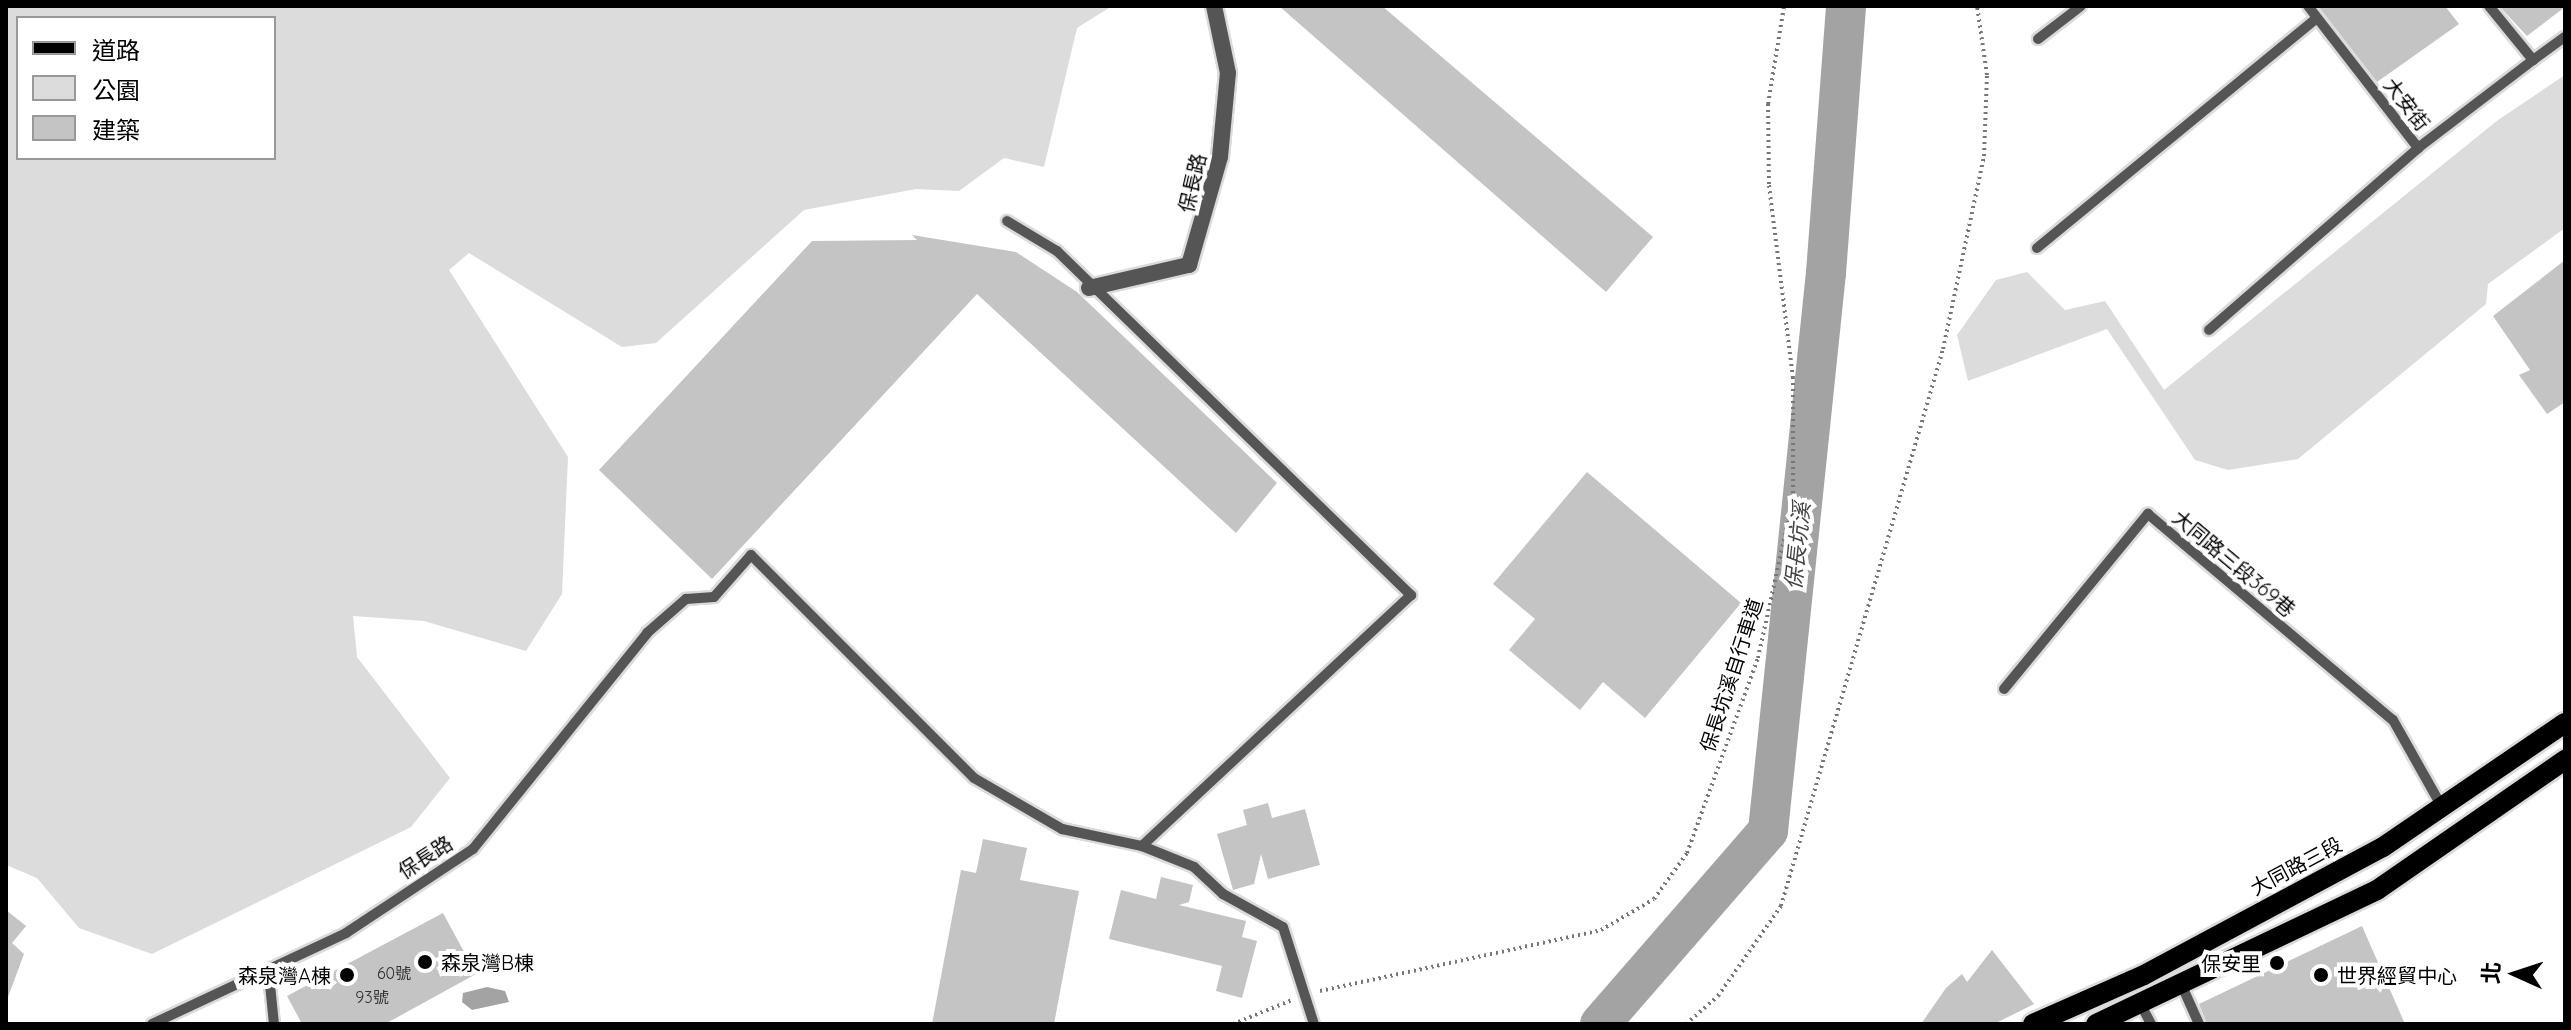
<!DOCTYPE html>
<meta charset="utf-8">
<style>
body{margin:0}
#map{position:relative;width:2571px;height:1030px;overflow:hidden;background:#fff;font-family:Quicksand,"Noto Sans TC",sans-serif}
div>[style]{position:absolute}
[style*='--x']{left:calc(var(--x)*1px);top:calc(var(--y)*1px);width:calc(var(--w)*1px);rotate:calc(var(--a)*1deg)}
.green>*{inset:0;background:#dcdcdc}
.water>*{inset:0;background:#a3a3a3}
.river>*{height:40px;margin:-20px;padding:0 20px;transform-origin:20px;border-radius:20px;background:#a3a3a3}
.building>*{inset:0;background:#c4c4c4}
.path>*{height:4px;margin-top:-2px;transform-origin:0;background:repeating-linear-gradient(90deg,#777 0 2px,transparent 0 6px)}
.roads{filter:drop-shadow(2px 0 #dbdbdb) drop-shadow(-2px 0 #dbdbdb) drop-shadow(0 2px #dbdbdb) drop-shadow(0 -2px #dbdbdb)}
.service>*{height:10px;margin:-5px;padding:0 5px;transform-origin:5px;border-radius:5px;background:#555}
.minor>*{height:16px;margin:-8px;padding:0 8px;transform-origin:8px;border-radius:8px;background:#555}
.primary>*{height:20px;margin:-10px;padding:0 10px;transform-origin:10px;border-radius:10px;background:#000}
.dots>*{width:22px;height:22px;translate:-50% -50%;box-sizing:border-box;border:4px solid #fff;border-radius:50%}
span{translate:-50% -50%;white-space:nowrap;text-align:center;line-height:1.15;-webkit-text-stroke:8px #fff;paint-order:stroke}
.number-label{font-size:16px;color:#313131}
.number-label span{-webkit-text-stroke-width:0}
.street-label{font-size:20px;color:#000}
.poi-label{font-size:20px;color:#000}
.left{translate:0 -50%;text-align:left}
.right{translate:-100% -50%;text-align:right}
.water-label{font-size:22px;color:#444;font-style:italic}
.frame{position:absolute;inset:0;border:8px solid #000;pointer-events:none}
.legend{position:absolute;left:16px;top:16px;width:260px;height:144px;box-sizing:border-box;background:#fff;border:2px solid #999;margin:0;padding:10px 14px;list-style:none;font-size:24px;color:#000}
.legend li{display:flex;align-items:center;gap:16px;height:40px}
.legend b{width:40px;border:2px solid #999}
.north{position:absolute;left:2475px;top:934px;width:80px;height:80px;-webkit-text-stroke:6px #fff;paint-order:stroke;rotate:273deg;font-size:22px;font-weight:700;line-height:32px;text-align:center;color:#000}
.north::after{content:'';display:block;margin:auto;width:28px;height:36px;background:#000;clip-path:polygon(50% 0,100% 100%,50% 72%,0 100%)}
</style>
<div id="map">
<div class="green">
<div style="clip-path:polygon(evenodd,6px 6px,1112px 6px,1077px 28px,1044px 167px,1004px 158px,959px 191px,916px 189px,804px 210px,656px 343px,622px 347px,469px 253px,449px 270px,568px 457px,562px 594px,526px 651px,424px 621px,353px 616px,357px 657px,450px 778px,411px 827px,152px 954px,79px 928px,37px 878px,6px 865px,6px 6px,18px 18px,274px 18px,274px 158px,18px 158px,18px 18px)"></div>
<div style="clip-path:polygon(2565px 75px,2565px 228px,2488px 284px,2486px 304px,2298px 459px,2228px 470px,2195px 460px,2107px 329px,1968px 381px,1957px 335px,1996px 280px,2027px 272px,2065px 310px,2105px 301px,2164px 390px,2498px 120px)"></div>
</div>
<div class="water">
<div style="clip-path:polygon(487px 987px,505px 991px,509px 1002px,472px 1010px,462px 1002px,463px 993px)"></div>
</div>
<div class="river">
<div style="--x:1600;--y:1024;--w:256;--a:-49"></div>
<div style="--x:1768;--y:831;--w:561;--a:-84.07"></div>
<div style="--x:1826;--y:273;--w:268;--a:-85.7"></div>
</div>
<div class="building">
<div style="clip-path:polygon(1279px 6px,1382px 6px,1653px 237px,1606px 292px)"></div>
<div style="clip-path:polygon(2318px 6px,2445px 6px,2459px 24px,2377px 82px)"></div>
<div style="clip-path:polygon(2499px 6px,2565px 6px,2565px 7px,2527px 36px)"></div>
<div style="clip-path:polygon(912px 235px,1016px 252px,1077px 292px,1277px 483px,1236px 533px,977px 294px,712px 579px,599px 470px,812px 241px,917px 240px)"></div>
<div style="clip-path:polygon(2565px 260px,2565px 402px,2547px 414px,2519px 375px,2530px 370px,2493px 316px)"></div>
<div style="clip-path:polygon(1587px 472px,1741px 603px,1645px 718px,1603px 682px,1580px 710px,1509px 650px,1535px 619px,1493px 584px)"></div>
<div style="clip-path:polygon(1268px 803px,1272px 818px,1305px 809px,1320px 865px,1268px 879px,1261px 854px,1254px 884px,1233px 890px,1217px 834px,1247px 825px,1243px 810px)"></div>
<div style="clip-path:polygon(983px 839px,1027px 848px,1020px 880px,1079px 891px,1054px 1024px,932px 1024px,961px 870px,976px 873px)"></div>
<div style="clip-path:polygon(1161px 877px,1193px 885px,1189px 902px,1179px 905px,1246px 921px,1242px 937px,1257px 941px,1242px 998px,1216px 991px,1222px 966px,1109px 939px,1121px 890px,1156px 899px)"></div>
<div style="clip-path:polygon(6px 910px,26px 926px,12px 943px,24px 954px,8px 997px)"></div>
<div style="clip-path:polygon(443px 913px,476px 974px,385px 1024px,302px 1024px,287px 996px)"></div>
<div style="clip-path:polygon(2362px 926px,2405px 1024px,2207px 1024px,2199px 1004px)"></div>
<div style="clip-path:polygon(1992px 950px,2034px 1004px,1994px 1024px,1921px 1024px,1946px 988px,1962px 974px,1967px 982px)"></div>
</div>
<div class="path">
<div style="--x:1320;--y:991;--w:288;--a:-12.2"></div>
<div style="--x:1601;--y:930;--w:61;--a:-30.3"></div>
<div style="--x:1654;--y:899;--w:57;--a:-54.3"></div>
<div style="--x:1687;--y:853;--w:208;--a:-70"></div>
<div style="--x:1758;--y:658;--w:163;--a:-77.6"></div>
<div style="--x:1793;--y:499;--w:121;--a:-90"></div>
<div style="--x:1793;--y:378;--w:195;--a:-97.1"></div>
<div style="--x:1769;--y:184;--w:80;--a:-90.7"></div>
<div style="--x:1768;--y:104;--w:99;--a:-80.7"></div>
<div style="--x:1233;--y:1024;--w:64;--a:-22.1"></div>
<div style="--x:1686;--y:1024;--w:43;--a:-41.2"></div>
<div style="--x:1718;--y:996;--w:110;--a:-55"></div>
<div style="--x:1781;--y:906;--w:580;--a:-73.78"></div>
<div style="--x:1943;--y:349;--w:197;--a:-78"></div>
<div style="--x:1984;--y:156;--w:81;--a:-87.9"></div>
<div style="--x:1987;--y:75;--w:70;--a:-98.2"></div>
</div>
<div class="roads">
<div class="service">
<div style="--x:2308;--y:6;--w:180;--a:52.2"></div>
<div style="--x:2489;--y:6;--w:70;--a:50.8"></div>
<div style="--x:2533;--y:60;--w:39;--a:-36"></div>
<div style="--x:2038;--y:39;--w:54;--a:-37.5"></div>
<div style="--x:1007;--y:221;--w:58;--a:31"></div>
<div style="--x:1057;--y:251;--w:494;--a:44.2"></div>
<div style="--x:1411;--y:595;--w:368;--a:137"></div>
<div style="--x:2037;--y:248;--w:362;--a:-39.4"></div>
<div style="--x:2209;--y:330;--w:277;--a:-41"></div>
<div style="--x:2418;--y:148;--w:145;--a:-37.4"></div>
<div style="--x:2004;--y:689;--w:227;--a:-50.6"></div>
<div style="--x:2148;--y:514;--w:320;--a:40.1"></div>
<div style="--x:2393;--y:720;--w:100;--a:60.6"></div>
<div style="--x:269;--y:975;--w:49;--a:84.2"></div>
<div style="--x:2182;--y:986;--w:42;--a:65.9"></div>
<div style="--x:2141;--y:1005;--w:21;--a:62"></div>
<div style="--x:152;--y:1024;--w:214;--a:-25.1"></div>
<div style="--x:346;--y:933;--w:152;--a:-33.5"></div>
<div style="--x:473;--y:849;--w:277;--a:-51.1"></div>
<div style="--x:647;--y:633;--w:52;--a:-41.1"></div>
<div style="--x:686;--y:599;--w:28;--a:-4"></div>
<div style="--x:714;--y:597;--w:56;--a:-48.6"></div>
<div style="--x:751;--y:555;--w:315;--a:45"></div>
<div style="--x:974;--y:778;--w:102;--a:30.1"></div>
<div style="--x:1062;--y:829;--w:82;--a:12"></div>
<div style="--x:1142;--y:846;--w:56;--a:22"></div>
<div style="--x:1194;--y:867;--w:40;--a:43"></div>
<div style="--x:1223;--y:894;--w:68;--a:28.8"></div>
<div style="--x:1283;--y:927;--w:102;--a:72.3"></div>
</div>
<div class="minor">
<div style="--x:1089;--y:288;--w:103;--a:-13"></div>
<div style="--x:1189;--y:265;--w:112;--a:-74"></div>
<div style="--x:1220;--y:157;--w:84;--a:-84.6"></div>
<div style="--x:1228;--y:73;--w:68;--a:-101.8"></div>
</div>
<div class="primary">
<div style="--x:2033;--y:1024;--w:121;--a:-23.8"></div>
<div style="--x:2144;--y:975;--w:271;--a:-28.2"></div>
<div style="--x:2383;--y:847;--w:220;--a:-34.3"></div>
<div style="--x:2096;--y:1024;--w:311;--a:-25.5"></div>
<div style="--x:2377;--y:890;--w:229;--a:-34.7"></div>
</div>
</div>
<div class="dots">
<div style="left:425px;top:962px;background:#000"></div>
<div style="left:2277px;top:963px;background:#000"></div>
<div style="left:347px;top:975px;background:#000"></div>
<div style="left:2321px;top:975px;background:#000"></div>
</div>
<div class="number-label">
<span style="left:394px;top:973px">60號</span>
<span style="left:372px;top:997px">93號</span>
</div>
<div class="street-label">
<span style="left:2407px;top:104px;rotate:52deg">大安街</span>
<span style="left:1192px;top:183px;rotate:-77deg">保長路</span>
<span style="left:2234px;top:563px;rotate:40deg">大同路三段369巷</span>
<span style="left:1731px;top:675px;rotate:-72deg">保長坑溪自行車道</span>
<span style="left:425px;top:857px;rotate:-33deg">保長路</span>
<span style="left:2296px;top:866px;rotate:-28deg">大同路三段</span>
</div>
<div class="poi-label">
<span class="left" style="left:441px;top:962px">森泉灣B棟</span>
<span class="right" style="left:2261px;top:963px">保安里</span>
<span class="right" style="left:331px;top:975px">森泉灣A棟</span>
<span class="left" style="left:2337px;top:975px">世界經貿中心</span>
</div>
<div class="water-label">
<span style="left:1798px;top:546px;rotate:-84deg">保長坑溪</span>
</div>
<div class="frame"></div>
<ul class="legend">
<li><b style="height:10px;background:#000"></b>道路</li>
<li><b style="height:22px;background:#dcdcdc"></b>公園</li>
<li><b style="height:22px;background:#c4c4c4"></b>建築</li>
</ul>
<div class="north">北</div>
</div>
